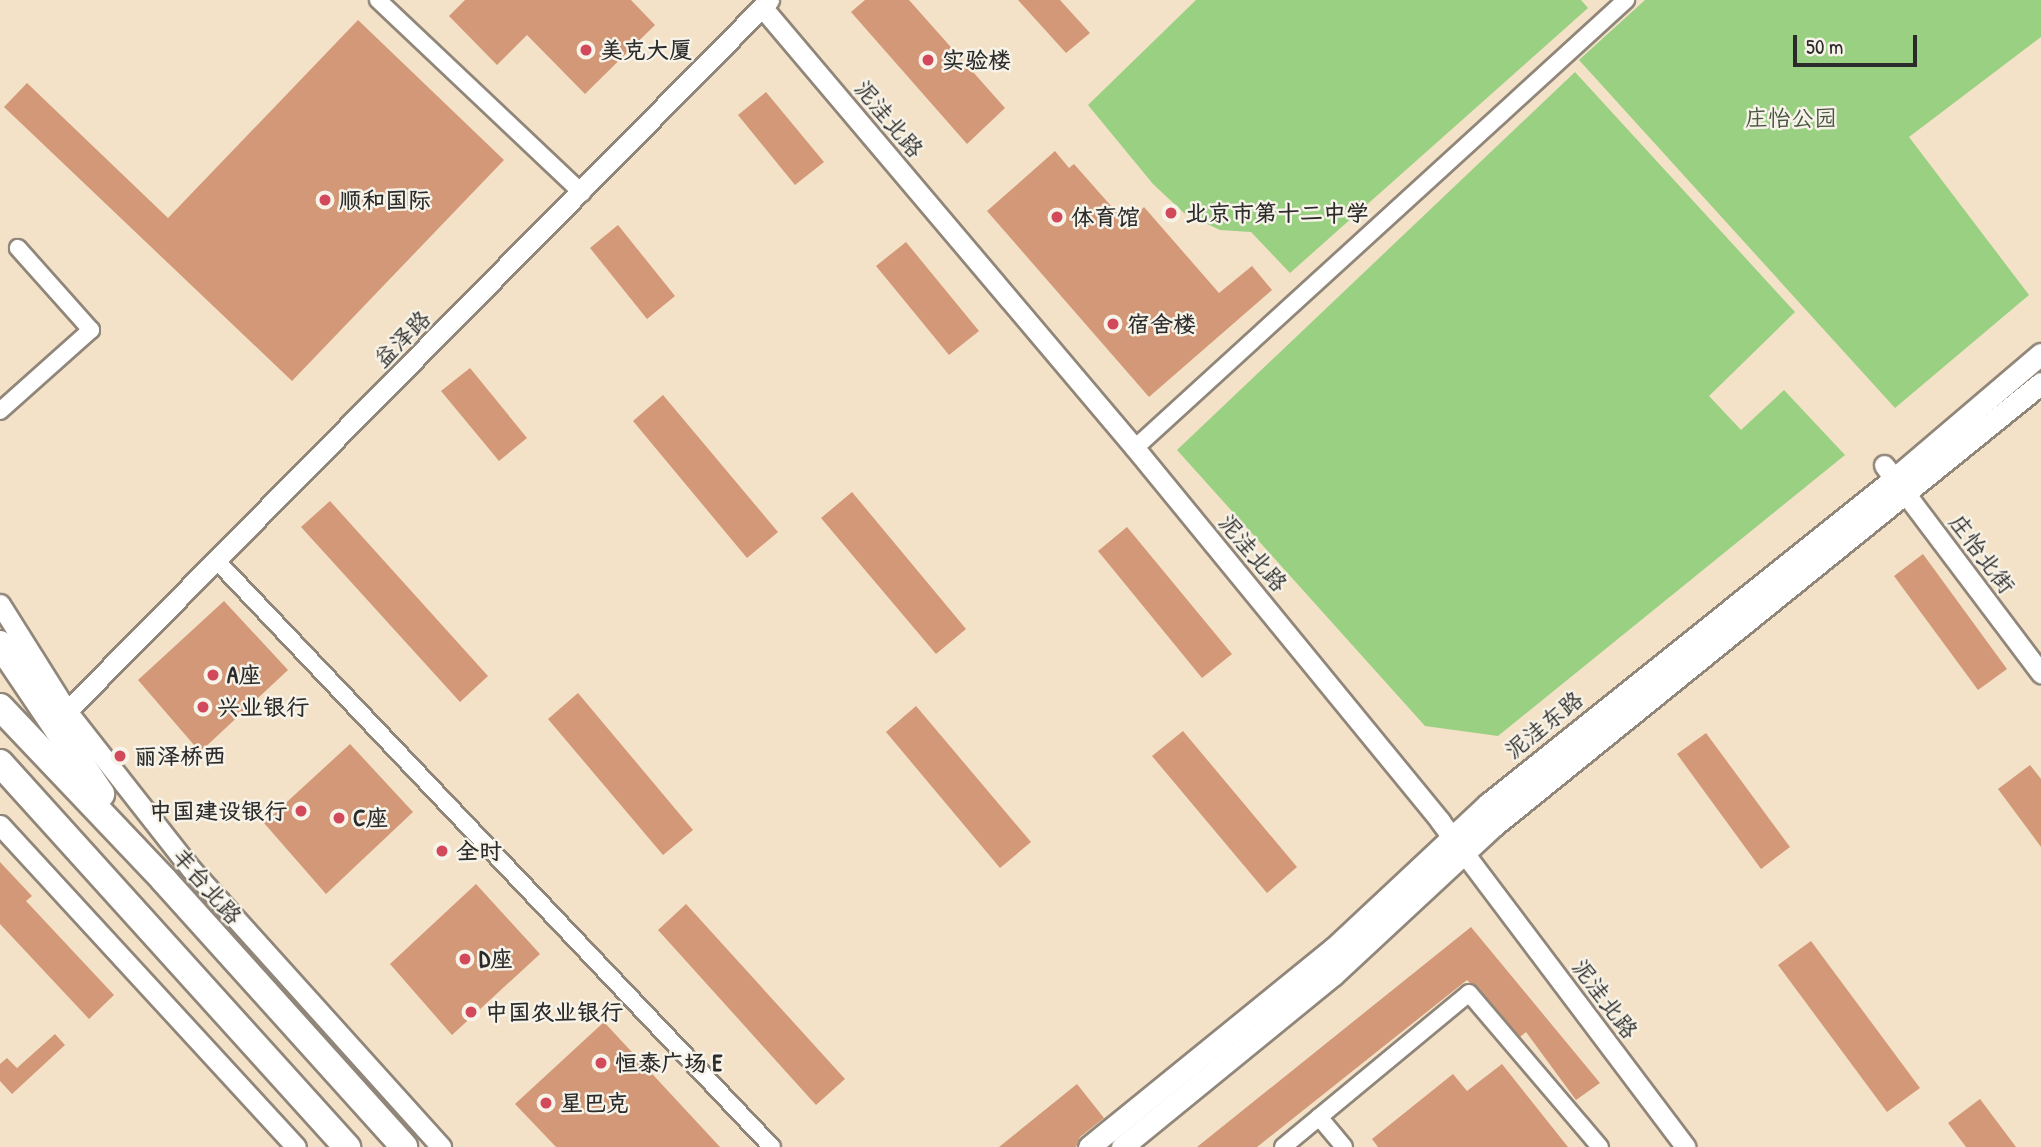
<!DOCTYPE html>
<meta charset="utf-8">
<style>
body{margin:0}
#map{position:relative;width:2041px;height:1147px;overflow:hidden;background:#f4e2c8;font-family:"Patrick Hand","LXGW WenKai TC",sans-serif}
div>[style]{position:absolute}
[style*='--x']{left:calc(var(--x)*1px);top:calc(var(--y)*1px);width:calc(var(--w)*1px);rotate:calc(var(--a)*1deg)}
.green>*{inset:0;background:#99d082}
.building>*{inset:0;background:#d39877}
.roads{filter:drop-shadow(2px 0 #90867a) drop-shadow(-2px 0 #90867a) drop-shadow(0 2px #90867a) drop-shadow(0 -2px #90867a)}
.minor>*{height:16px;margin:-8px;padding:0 8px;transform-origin:8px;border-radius:8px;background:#fff}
.tertiary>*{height:19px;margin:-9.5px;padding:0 9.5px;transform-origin:9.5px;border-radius:9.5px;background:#fff}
.secondary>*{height:21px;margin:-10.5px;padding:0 10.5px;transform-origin:10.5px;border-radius:10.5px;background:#fff}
.trunk>*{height:26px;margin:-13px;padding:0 13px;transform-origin:13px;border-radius:13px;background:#fff}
.dots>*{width:19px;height:19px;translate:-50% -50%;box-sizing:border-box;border:4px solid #f7f3e8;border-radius:50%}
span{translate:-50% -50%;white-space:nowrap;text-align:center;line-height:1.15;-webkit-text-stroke:5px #f7f3e8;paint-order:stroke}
.poi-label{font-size:23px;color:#2b2b2b;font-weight:700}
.left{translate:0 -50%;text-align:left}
.right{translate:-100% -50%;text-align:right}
.park-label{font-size:23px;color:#465441}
.street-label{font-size:23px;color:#2b2b2b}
.scale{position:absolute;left:1793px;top:35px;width:124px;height:32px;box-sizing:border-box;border:4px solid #2b2b2b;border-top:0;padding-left:9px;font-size:21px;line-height:24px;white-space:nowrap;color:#2b2b2b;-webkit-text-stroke:5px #f7f3e8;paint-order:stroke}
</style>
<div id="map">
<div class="green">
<div style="clip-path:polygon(1196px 0,1581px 0,1588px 8px,1290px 273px,1251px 232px,1220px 230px,1184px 213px,1153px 184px,1088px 105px)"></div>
<div style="clip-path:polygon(1645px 0,2041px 0,2041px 37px,1909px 137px,2029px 295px,1895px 408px,1579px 60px)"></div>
<div style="clip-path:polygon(1575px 72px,1795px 312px,1709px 396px,1741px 430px,1784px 390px,1845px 455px,1498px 736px,1425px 726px,1177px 450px)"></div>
</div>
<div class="building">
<div style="clip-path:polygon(465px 0,631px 0,655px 25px,585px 94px,527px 35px,497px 65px,449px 16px)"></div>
<div style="clip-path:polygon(865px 0,909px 0,1005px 108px,967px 144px,851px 12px)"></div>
<div style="clip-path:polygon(1018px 0,1060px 0,1090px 33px,1066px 53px)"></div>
<div style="clip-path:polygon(358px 20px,504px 160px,292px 381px,4px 107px,27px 83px,168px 218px)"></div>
<div style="clip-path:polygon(766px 92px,824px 162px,795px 185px,738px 115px)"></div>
<div style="clip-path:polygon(1055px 151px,1069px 168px,1074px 164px,1127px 224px,1144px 207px,1219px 293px,1252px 266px,1272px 290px,1149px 397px,987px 211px)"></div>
<div style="clip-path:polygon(618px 225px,675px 296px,647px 319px,590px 248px)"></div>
<div style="clip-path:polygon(906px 242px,979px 331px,949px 355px,876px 266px)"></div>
<div style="clip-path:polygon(470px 368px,527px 438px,499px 461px,441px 391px)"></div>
<div style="clip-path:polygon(663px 395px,778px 532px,747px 558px,633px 421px)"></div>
<div style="clip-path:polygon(852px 492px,966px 629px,936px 654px,821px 518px)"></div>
<div style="clip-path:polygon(330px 501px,488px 676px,460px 702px,301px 527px)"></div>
<div style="clip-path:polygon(1127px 527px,1232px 654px,1202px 678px,1098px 551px)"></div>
<div style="clip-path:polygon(1923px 554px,2007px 669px,1978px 690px,1894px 576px)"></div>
<div style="clip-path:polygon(224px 601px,288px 670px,200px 752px,138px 680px)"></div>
<div style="clip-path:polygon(578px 693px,693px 830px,663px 855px,548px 719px)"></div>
<div style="clip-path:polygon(916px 706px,1031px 842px,1000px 868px,886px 732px)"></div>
<div style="clip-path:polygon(1183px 731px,1297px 867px,1267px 893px,1152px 756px)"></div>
<div style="clip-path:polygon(1706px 733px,1790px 847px,1761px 869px,1677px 754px)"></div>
<div style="clip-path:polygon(350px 744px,413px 812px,326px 894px,264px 823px)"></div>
<div style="clip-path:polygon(2030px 765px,2041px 779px,2041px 847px,1998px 789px)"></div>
<div style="clip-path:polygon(0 862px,32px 896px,26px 901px,114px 995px,89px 1019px,0 924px)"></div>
<div style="clip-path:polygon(476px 884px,540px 954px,452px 1035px,390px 964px)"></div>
<div style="clip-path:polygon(686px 904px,845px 1079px,816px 1105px,658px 930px)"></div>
<div style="clip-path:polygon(1471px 927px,1600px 1083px,1576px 1100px,1526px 1032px,1520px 1037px,1467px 980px,1257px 1147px,1197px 1147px)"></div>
<div style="clip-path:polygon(1811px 941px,1920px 1088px,1887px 1112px,1778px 965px)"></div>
<div style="clip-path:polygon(604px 1022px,720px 1147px,556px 1147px,515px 1104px)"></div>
<div style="clip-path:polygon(55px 1034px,65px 1045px,12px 1094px,0 1081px,0 1064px,7px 1058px,17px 1068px)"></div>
<div style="clip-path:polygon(1502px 1064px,1568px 1147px,1378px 1147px,1372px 1139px,1453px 1074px,1467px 1091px)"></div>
<div style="clip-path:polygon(1077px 1084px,1104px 1118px,1080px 1137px,1076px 1147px,999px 1147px)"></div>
<div style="clip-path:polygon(1980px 1099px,2016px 1147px,1966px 1147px,1948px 1123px)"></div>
</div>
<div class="roads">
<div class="minor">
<div style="--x:378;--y:0;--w:281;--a:43.4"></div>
<div style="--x:0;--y:411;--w:122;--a:-41.7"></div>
<div style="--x:91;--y:330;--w:110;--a:-131.7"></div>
<div style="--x:1135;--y:448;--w:665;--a:-42.38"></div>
<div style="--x:217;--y:561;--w:807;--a:46.56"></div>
<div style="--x:1319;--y:1117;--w:39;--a:50"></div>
<div style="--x:1283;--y:1147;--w:241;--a:-39.6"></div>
<div style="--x:1469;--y:993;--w:202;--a:49.6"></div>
</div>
<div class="tertiary">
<div style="--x:762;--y:7;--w:578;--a:49.78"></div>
<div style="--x:1135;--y:448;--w:482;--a:50.7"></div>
<div style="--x:1440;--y:821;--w:408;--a:53"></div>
<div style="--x:1884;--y:465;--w:261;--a:53"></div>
<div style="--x:0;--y:604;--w:126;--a:57.9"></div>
<div style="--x:67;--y:711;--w:201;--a:51.9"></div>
<div style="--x:191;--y:869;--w:374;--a:48"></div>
<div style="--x:67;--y:711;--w:999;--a:-45.36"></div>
<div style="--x:0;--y:825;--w:437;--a:47.4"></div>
</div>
<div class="secondary">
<div style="--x:1089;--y:1147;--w:316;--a:-39.1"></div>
<div style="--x:1334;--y:948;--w:211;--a:-43.1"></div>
<div style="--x:1488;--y:804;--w:520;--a:-38.68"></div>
<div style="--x:1894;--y:479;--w:193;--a:-40.4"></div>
<div style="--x:1122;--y:1147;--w:272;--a:-39.2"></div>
<div style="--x:1333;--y:975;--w:217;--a:-42.9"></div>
<div style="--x:1492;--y:827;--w:706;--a:-38.96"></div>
</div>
<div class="trunk">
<div style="--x:0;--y:644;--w:181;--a:56"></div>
<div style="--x:0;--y:707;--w:238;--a:46.5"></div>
<div style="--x:164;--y:880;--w:359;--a:48"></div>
<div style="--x:0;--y:763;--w:518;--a:47.9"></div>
</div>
</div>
<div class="dots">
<div style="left:586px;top:50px;background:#d1495b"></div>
<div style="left:928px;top:60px;background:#d1495b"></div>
<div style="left:325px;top:200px;background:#d1495b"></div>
<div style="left:1171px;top:213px;background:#d1495b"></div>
<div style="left:1057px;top:217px;background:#d1495b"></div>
<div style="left:1113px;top:324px;background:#d1495b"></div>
<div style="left:213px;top:675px;background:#d1495b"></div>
<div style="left:203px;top:707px;background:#d1495b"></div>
<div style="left:120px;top:756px;background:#d1495b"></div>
<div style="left:301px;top:811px;background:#d1495b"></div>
<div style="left:339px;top:818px;background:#d1495b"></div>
<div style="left:442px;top:851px;background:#d1495b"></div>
<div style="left:465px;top:959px;background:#d1495b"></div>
<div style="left:471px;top:1012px;background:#d1495b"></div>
<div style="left:601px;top:1063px;background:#d1495b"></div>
<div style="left:546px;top:1103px;background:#d1495b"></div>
</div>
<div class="poi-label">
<span class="left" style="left:600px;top:50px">美克大厦</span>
<span class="left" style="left:942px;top:60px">实验楼</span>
<span class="left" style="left:339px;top:200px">顺和国际</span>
<span class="left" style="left:1185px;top:213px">北京市第十二中学</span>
<span class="left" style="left:1071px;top:217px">体育馆</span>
<span class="left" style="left:1127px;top:324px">宿舍楼</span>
<span class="left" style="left:227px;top:675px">A座</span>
<span class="left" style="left:217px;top:707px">兴业银行</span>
<span class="left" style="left:134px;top:756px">丽泽桥西</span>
<span class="right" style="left:287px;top:811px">中国建设银行</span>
<span class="left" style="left:353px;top:818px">C座</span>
<span class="left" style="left:456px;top:851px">全时</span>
<span class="left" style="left:479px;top:959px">D座</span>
<span class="left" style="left:485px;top:1012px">中国农业银行</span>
<span class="left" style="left:615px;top:1063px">恒泰广场 E</span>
<span class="left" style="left:560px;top:1103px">星巴克</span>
</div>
<div class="park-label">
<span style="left:1791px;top:118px">庄怡公园</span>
</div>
<div class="street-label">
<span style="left:889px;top:119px;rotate:50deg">泥洼北路</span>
<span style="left:402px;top:339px;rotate:-45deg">益泽路</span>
<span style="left:1253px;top:553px;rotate:50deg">泥洼北路</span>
<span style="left:1982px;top:554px;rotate:53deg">庄怡北街</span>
<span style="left:1544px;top:725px;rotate:-39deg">泥洼东路</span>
<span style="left:207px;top:886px;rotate:49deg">丰台北路</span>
<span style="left:1605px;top:999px;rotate:53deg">泥洼北路</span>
</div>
<div class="scale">50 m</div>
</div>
